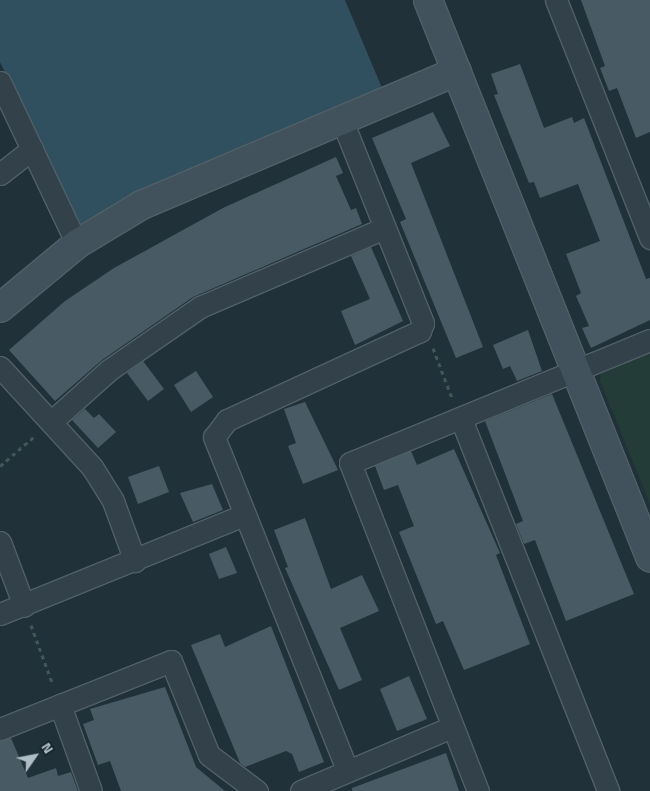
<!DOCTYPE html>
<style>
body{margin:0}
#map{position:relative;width:650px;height:791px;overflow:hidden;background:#203139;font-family:"Titillium Web",sans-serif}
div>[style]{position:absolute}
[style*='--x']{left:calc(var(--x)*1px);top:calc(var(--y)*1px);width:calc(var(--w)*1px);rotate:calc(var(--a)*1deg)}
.green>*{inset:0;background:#233c38}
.water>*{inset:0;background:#304f5f}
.building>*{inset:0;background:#485b65}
.path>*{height:3px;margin-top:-1.5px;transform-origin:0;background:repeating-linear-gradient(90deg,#415956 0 4px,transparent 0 8px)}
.roads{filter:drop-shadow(1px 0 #516067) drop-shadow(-1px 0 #516067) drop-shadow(0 1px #516067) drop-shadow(0 -1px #516067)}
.street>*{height:21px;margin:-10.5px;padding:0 10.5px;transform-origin:10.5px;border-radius:10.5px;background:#33424a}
.secondary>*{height:28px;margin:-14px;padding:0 14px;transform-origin:14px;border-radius:14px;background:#41525d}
span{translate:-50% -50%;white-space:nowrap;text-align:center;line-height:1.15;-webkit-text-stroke:4.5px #19272e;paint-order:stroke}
.north{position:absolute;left:10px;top:731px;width:50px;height:50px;-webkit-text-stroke:4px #19272e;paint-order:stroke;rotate:57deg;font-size:14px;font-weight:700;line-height:20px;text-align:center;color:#aebdc6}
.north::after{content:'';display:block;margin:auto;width:18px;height:22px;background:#aebdc6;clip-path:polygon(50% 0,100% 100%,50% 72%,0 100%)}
</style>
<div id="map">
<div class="green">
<div style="clip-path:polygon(650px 349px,650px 504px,600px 381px,601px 369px)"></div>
</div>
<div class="water">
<div style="clip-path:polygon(0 0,345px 0,382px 88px,206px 168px,83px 231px,0 62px)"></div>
</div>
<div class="building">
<div style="clip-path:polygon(581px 0,650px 0,650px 132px,636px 138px,617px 88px,609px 91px,600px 68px,605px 66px)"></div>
<div style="clip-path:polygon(520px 64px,544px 128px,572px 117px,574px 123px,584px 118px,646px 279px,650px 278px,650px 320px,591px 348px,582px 328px,589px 326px,576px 296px,581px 293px,566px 254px,600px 241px,578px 184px,540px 198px,534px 182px,529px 183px,494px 95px,498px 94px,491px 74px)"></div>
<div style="clip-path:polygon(433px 112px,450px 146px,411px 163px,483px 347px,456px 358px,400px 222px,406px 219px,372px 138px)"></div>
<div style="clip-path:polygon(336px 157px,343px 173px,336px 176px,351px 210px,356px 208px,362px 224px,193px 297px,102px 360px,55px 401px,9px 350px,65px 301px,114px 268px,223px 208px)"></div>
<div style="clip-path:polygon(371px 247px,403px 321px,355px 345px,341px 311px,370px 299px,351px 256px)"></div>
<div style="clip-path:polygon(528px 330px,542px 371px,517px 381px,510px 366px,503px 369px,493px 345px)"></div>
<div style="clip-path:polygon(143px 361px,164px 389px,148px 401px,127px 373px)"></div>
<div style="clip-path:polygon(196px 371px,213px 397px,191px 412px,174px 385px)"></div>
<div style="clip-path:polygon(552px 394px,634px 594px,566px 621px,535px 540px,524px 544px,516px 524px,523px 521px,485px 421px)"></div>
<div style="clip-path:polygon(305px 402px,338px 470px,303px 484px,288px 446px,296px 443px,284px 409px)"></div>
<div style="clip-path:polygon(85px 409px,94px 418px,99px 414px,116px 432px,98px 448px,72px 420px)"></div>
<div style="clip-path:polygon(454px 449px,500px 553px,496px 555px,530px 644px,464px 670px,443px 621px,436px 624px,399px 532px,414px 526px,398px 485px,384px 490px,375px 466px,411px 451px,417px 465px)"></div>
<div style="clip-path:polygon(159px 466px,169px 492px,138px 504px,128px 477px)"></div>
<div style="clip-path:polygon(212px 484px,223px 510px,193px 522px,180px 493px)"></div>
<div style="clip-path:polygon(305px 518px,331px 589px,362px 575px,379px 611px,340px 628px,362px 680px,339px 690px,285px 568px,288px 567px,274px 530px)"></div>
<div style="clip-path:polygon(226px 547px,237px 573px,219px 579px,209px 554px)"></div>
<div style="clip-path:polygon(271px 626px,324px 762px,299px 772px,292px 754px,286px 751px,245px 767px,240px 763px,191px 645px,220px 634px,225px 647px)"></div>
<div style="clip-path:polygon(409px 676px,427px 719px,397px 731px,380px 689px)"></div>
<div style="clip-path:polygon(165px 687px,196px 767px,225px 791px,121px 791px,110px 761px,98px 765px,83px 724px,94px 720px,90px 709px)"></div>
<div style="clip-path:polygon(11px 738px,28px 778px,56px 768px,58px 776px,71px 772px,78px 791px,0 791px,0 741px)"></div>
<div style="clip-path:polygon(446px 753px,459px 791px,352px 791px,352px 788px)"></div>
</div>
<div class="path">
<div style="--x:433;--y:348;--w:53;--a:69.2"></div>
<div style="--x:0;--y:466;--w:48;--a:-40.7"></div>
<div style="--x:31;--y:625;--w:64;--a:69.9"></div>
</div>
<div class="roads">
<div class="street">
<div style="--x:556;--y:0;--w:256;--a:68.4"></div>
<div style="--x:0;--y:82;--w:179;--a:64.6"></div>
<div style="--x:341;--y:118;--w:221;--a:68.2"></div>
<div style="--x:423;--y:323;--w:9;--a:111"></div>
<div style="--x:420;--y:331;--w:213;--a:155.2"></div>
<div style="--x:227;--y:420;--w:21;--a:127"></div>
<div style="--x:214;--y:437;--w:359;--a:68.2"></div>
<div style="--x:0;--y:174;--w:41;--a:-38"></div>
<div style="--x:0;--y:367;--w:136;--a:47.4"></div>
<div style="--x:92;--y:467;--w:40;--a:58"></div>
<div style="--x:113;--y:501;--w:64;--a:69.9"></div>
<div style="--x:461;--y:419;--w:400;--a:68.4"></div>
<div style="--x:51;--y:422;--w:78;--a:-41.9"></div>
<div style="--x:109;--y:370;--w:111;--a:-34.7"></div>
<div style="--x:200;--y:307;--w:200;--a:-23.2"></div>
<div style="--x:0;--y:542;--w:68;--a:69.4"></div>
<div style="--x:0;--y:614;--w:263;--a:-22.1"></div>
<div style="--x:60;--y:705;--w:91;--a:70.2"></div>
<div style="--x:0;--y:729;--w:184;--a:-21.7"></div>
<div style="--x:171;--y:661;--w:101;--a:68"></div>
<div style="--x:209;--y:755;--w:60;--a:36.9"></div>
<div style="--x:301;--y:791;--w:164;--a:-23"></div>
<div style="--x:478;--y:791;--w:352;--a:-111.3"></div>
<div style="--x:350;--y:463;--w:324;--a:-22.3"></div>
</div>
<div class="secondary">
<div style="--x:428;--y:0;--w:600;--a:68.27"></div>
<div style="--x:0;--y:308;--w:100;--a:-39.7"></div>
<div style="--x:77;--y:244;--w:76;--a:-31"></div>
<div style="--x:142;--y:205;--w:342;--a:-23"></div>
</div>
</div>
<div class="north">N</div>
</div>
